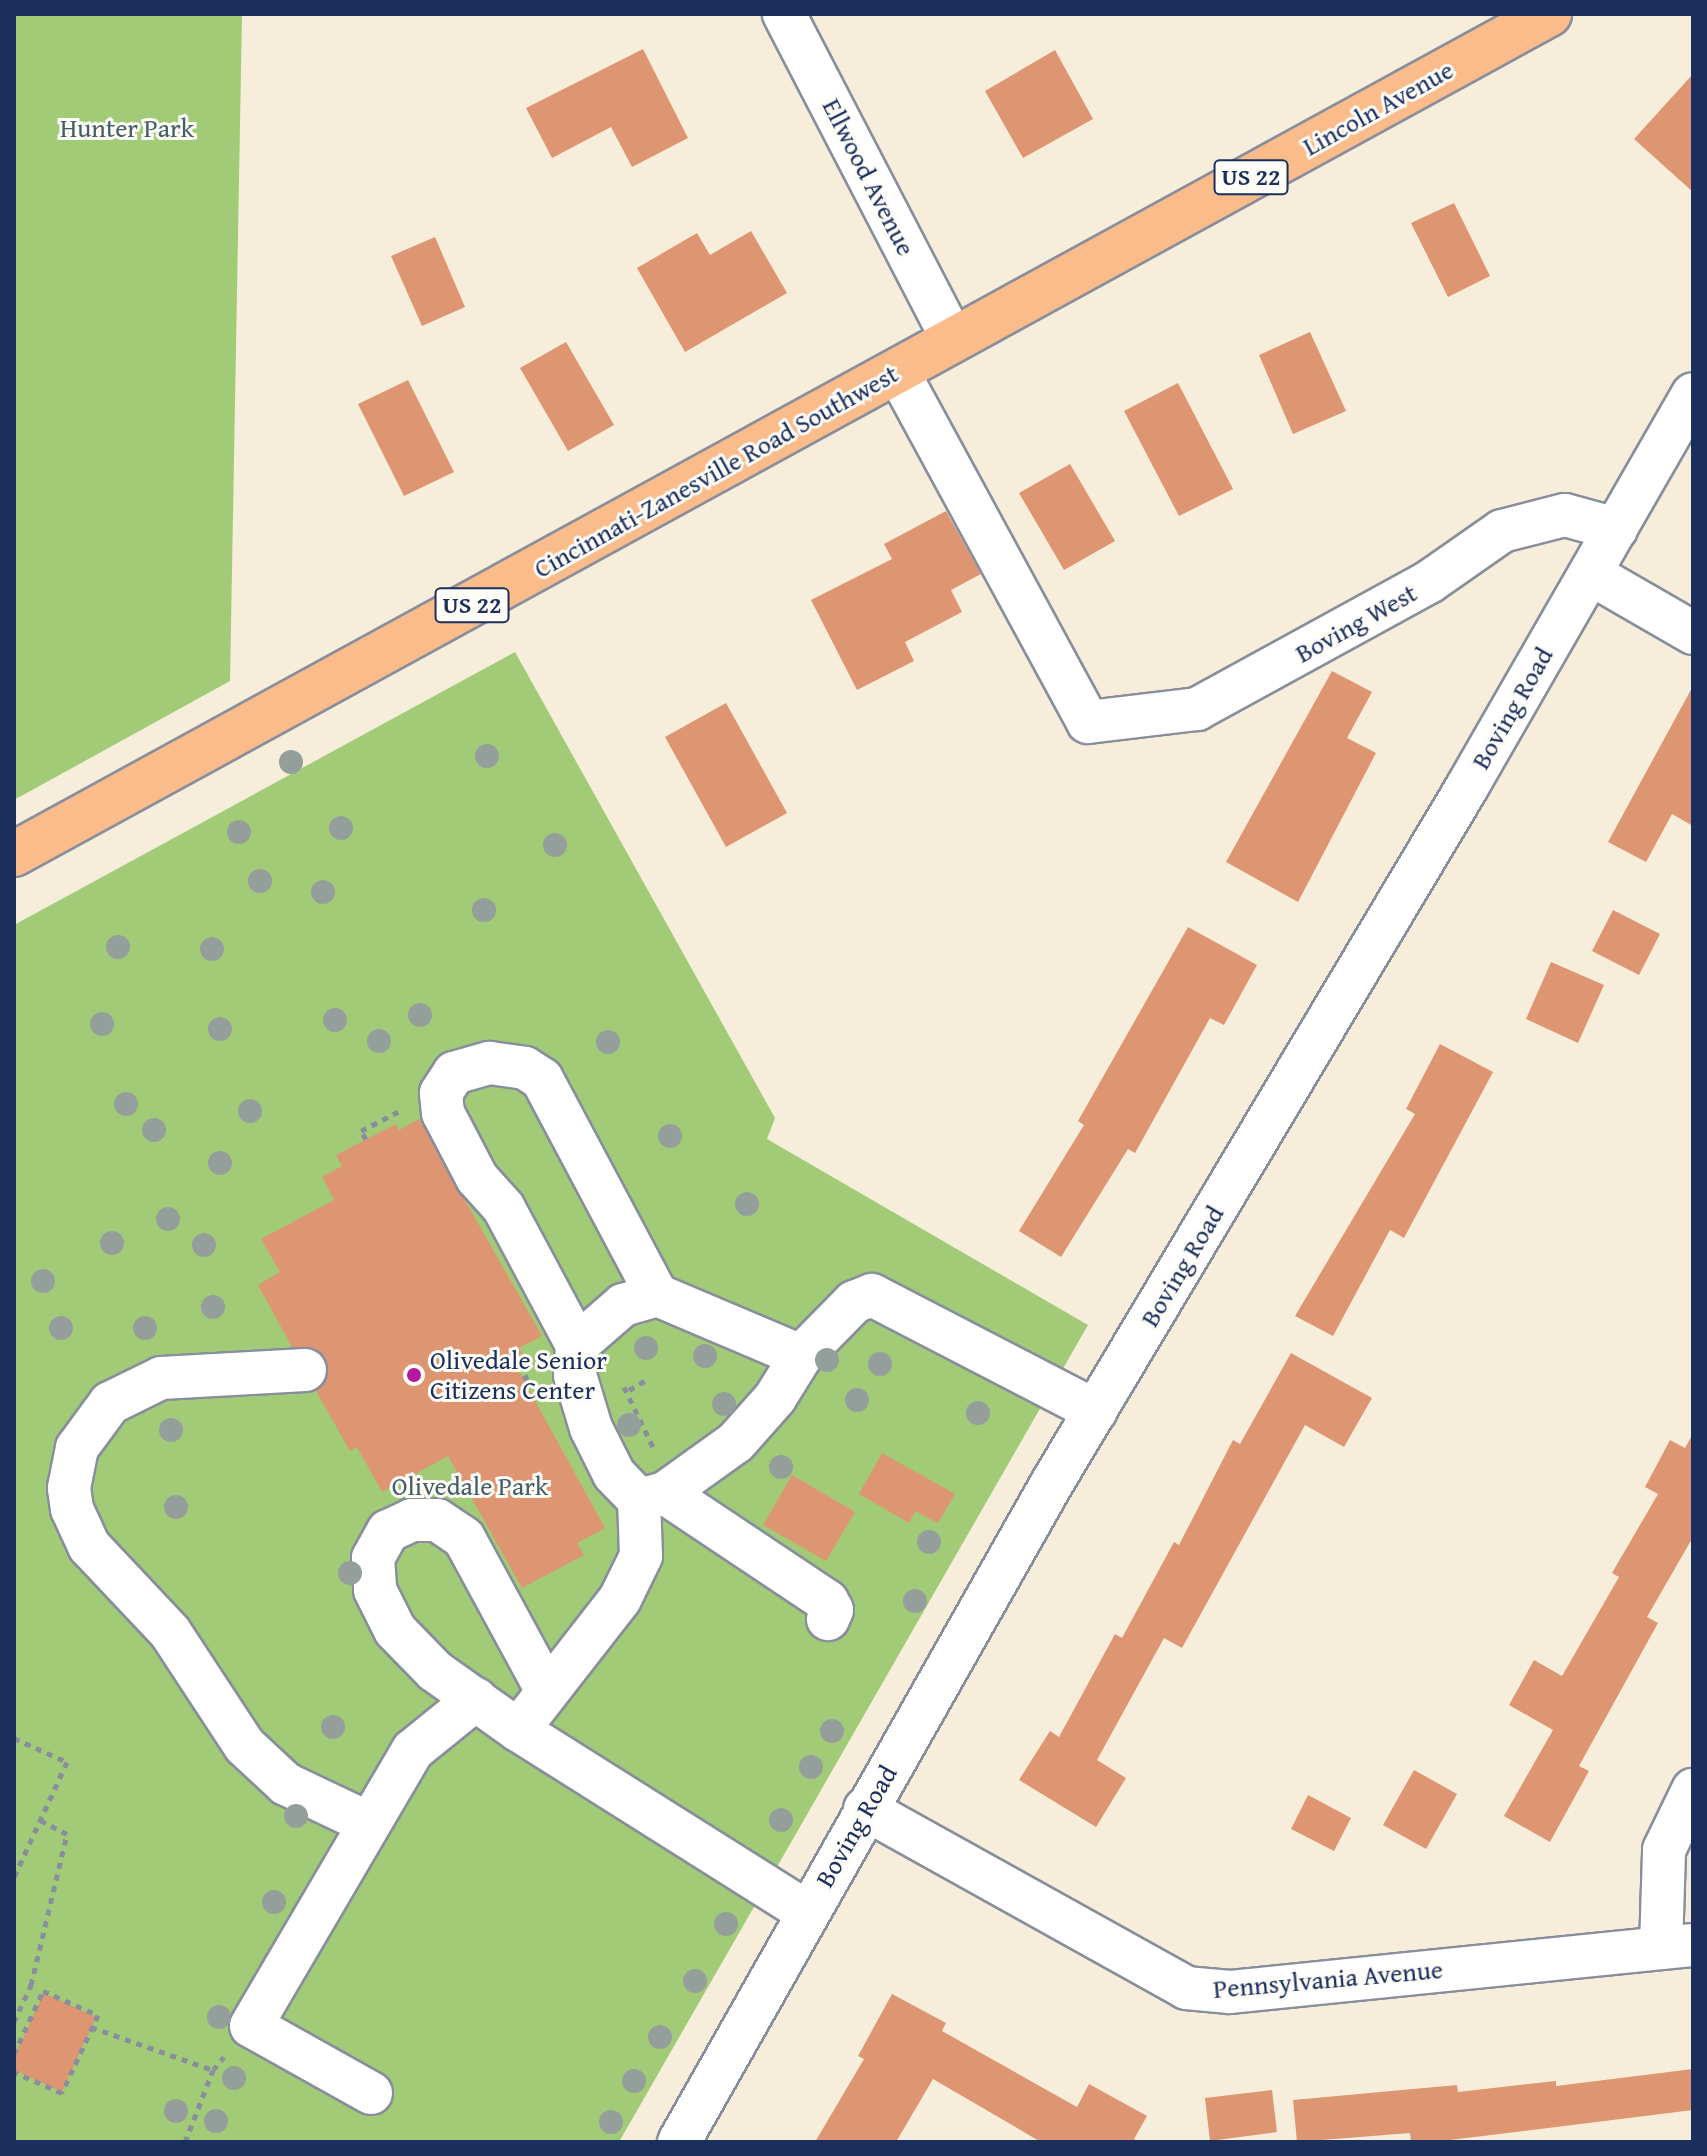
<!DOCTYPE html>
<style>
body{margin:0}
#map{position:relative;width:1707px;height:2156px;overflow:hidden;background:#f6eedb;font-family:"Gentium Book Plus",serif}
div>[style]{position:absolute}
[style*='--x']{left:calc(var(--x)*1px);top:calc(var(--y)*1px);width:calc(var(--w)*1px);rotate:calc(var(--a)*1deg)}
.green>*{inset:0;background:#a2cb77}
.building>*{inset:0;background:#de9572}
.path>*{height:5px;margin-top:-2.5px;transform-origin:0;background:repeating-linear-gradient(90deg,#888e9c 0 6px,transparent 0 12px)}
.roads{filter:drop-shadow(2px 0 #888e9c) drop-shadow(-2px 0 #888e9c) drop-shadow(0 2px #888e9c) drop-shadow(0 -2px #888e9c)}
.minor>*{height:42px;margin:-21px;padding:0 21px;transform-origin:21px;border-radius:21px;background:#fff}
.major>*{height:44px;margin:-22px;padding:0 22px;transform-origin:22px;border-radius:22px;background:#f9bc8a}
.trees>*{width:24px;height:24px;margin:-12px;border-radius:50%;background:#949f9b}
.dots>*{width:22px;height:22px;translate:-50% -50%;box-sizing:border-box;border:4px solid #fdfcf7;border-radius:50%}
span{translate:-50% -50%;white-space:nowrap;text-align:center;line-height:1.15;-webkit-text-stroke:6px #fdfcf7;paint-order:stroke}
.shield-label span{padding:2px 6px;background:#fdfcf7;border:2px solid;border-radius:6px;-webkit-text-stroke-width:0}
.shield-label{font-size:24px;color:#1b2f5e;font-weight:700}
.street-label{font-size:26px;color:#1b2f5e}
.park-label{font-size:26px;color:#445e66}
.poi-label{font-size:26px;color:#1b2f5e}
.left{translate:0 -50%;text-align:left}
.frame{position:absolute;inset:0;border:16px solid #1b2f5e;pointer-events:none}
</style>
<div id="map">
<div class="green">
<div style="clip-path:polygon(14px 14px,242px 14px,230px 681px,14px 800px)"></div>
<div style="clip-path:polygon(515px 652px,775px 1118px,767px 1139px,1088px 1325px,619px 2142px,14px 2142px,14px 925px)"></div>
</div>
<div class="building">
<div style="clip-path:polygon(643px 49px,688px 138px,632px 167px,611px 127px,552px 158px,526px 108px)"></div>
<div style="clip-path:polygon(1055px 50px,1093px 119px,1023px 158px,985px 91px)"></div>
<div style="clip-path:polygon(1693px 74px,1693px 192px,1634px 139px)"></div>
<div style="clip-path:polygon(1454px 203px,1490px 276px,1448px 297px,1411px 223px)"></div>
<div style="clip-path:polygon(751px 231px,787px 293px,685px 352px,637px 268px,697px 233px,710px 255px)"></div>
<div style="clip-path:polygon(435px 237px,465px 307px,422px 326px,391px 256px)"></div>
<div style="clip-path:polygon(1310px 332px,1346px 411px,1293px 434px,1259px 355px)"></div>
<div style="clip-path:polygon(566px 342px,614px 425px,568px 451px,520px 368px)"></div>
<div style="clip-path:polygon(408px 380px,454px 472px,404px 496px,358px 404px)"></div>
<div style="clip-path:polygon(1178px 383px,1233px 489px,1179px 516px,1124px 411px)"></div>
<div style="clip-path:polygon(1070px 464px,1115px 541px,1064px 570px,1019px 493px)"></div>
<div style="clip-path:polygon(946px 511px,981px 574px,951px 590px,962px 612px,905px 642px,914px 661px,857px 690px,811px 600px,892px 559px,884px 544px)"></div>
<div style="clip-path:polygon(1332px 671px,1372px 692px,1347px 738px,1376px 753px,1298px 902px,1226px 862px)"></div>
<div style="clip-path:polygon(1693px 686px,1693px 826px,1672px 814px,1646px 862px,1608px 842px)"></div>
<div style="clip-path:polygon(726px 703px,787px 813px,726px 847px,665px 737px)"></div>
<div style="clip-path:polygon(1613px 910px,1660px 934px,1639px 975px,1592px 951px)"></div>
<div style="clip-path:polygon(1188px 927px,1257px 965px,1224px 1025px,1210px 1018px,1135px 1153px,1128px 1149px,1061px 1257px,1019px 1231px,1084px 1125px,1078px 1121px)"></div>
<div style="clip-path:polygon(1551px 962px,1604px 985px,1578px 1043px,1526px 1019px)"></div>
<div style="clip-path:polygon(1440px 1044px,1493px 1072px,1404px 1238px,1390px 1230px,1333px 1336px,1295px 1316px,1415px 1114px,1406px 1109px)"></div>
<div style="clip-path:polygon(419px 1119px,542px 1336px,519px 1348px,523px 1355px,513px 1361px,605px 1528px,577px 1543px,584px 1555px,522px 1588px,448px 1456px,382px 1492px,357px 1447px,350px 1451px,316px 1391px,327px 1380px,325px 1358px,315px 1348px,292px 1347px,258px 1285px,280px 1272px,261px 1239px,334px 1200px,322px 1177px,342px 1166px,336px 1155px,396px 1124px,399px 1130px)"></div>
<div style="clip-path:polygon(1291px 1353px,1372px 1398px,1344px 1447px,1305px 1425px,1182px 1648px,1164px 1638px,1097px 1760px,1126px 1778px,1096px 1827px,1019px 1780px,1050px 1731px,1059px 1737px,1115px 1634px,1122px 1638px,1174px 1542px,1179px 1545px,1233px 1440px,1240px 1444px)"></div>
<div style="clip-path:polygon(1693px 1434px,1693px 1537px,1647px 1617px,1658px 1623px,1579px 1766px,1589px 1771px,1550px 1842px,1504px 1816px,1553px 1730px,1509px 1705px,1534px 1660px,1562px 1676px,1619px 1577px,1612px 1573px,1658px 1494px,1645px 1487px,1670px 1440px,1685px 1448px)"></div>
<div style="clip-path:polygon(882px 1453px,955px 1494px,938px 1523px,915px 1511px,909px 1523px,859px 1494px)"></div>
<div style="clip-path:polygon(792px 1475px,855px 1512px,826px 1561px,763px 1525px)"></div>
<div style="clip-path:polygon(1414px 1770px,1457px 1794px,1426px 1849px,1383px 1825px)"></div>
<div style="clip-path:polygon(1308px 1795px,1351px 1818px,1334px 1851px,1291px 1829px)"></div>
<div style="clip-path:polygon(44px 1993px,96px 2017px,62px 2092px,14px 2070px,14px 2057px)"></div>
<div style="clip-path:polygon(892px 1994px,946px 2023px,942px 2031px,1077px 2107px,1089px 2084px,1147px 2116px,1134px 2139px,1139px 2142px,1041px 2142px,933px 2079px,896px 2142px,815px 2142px,864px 2059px,858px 2056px)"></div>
<div style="clip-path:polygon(1693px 2069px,1693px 2110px,1434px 2142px,1411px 2142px,1410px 2133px,1297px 2142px,1293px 2100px,1457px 2085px,1458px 2092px,1556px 2081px,1556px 2086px)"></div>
<div style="clip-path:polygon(1272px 2090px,1277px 2132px,1210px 2141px,1205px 2098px)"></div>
</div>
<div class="path">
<div style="--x:366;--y:1139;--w:9;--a:-122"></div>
<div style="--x:361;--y:1131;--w:47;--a:-27.6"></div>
<div style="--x:523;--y:1379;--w:12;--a:-31"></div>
<div style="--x:624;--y:1387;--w:69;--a:64.2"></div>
<div style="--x:629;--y:1390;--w:20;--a:-30"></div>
<div style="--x:14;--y:1738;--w:58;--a:24.4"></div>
<div style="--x:67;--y:1762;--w:127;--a:114.7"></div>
<div style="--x:14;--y:2022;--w:41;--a:-65.3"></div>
<div style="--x:31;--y:1985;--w:155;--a:-76.6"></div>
<div style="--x:67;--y:1834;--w:30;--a:-153"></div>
<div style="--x:91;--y:2027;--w:129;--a:19.4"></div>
<div style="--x:14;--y:2054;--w:69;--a:-65.3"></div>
<div style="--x:43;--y:1991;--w:60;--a:23.6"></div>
<div style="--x:98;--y:2015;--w:86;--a:114.8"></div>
<div style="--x:62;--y:2093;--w:52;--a:-156.4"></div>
<div style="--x:185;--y:2142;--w:77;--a:-68.7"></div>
<div style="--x:213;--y:2070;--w:17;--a:-50"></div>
</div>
<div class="roads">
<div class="minor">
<div style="--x:784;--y:14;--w:367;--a:62.6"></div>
<div style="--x:898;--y:372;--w:398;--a:61.5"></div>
<div style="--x:1088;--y:722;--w:110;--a:-6.8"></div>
<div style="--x:1197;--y:709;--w:264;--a:-28.7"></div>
<div style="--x:1429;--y:582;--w:89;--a:-34.9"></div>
<div style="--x:1502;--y:531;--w:65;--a:-14.3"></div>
<div style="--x:1565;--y:515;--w:53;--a:15.4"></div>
<div style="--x:1591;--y:574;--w:118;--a:30"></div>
<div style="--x:577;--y:1345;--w:61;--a:-41"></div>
<div style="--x:623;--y:1305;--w:35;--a:-16"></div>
<div style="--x:657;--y:1295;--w:156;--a:23"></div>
<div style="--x:305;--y:1370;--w:144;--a:176.8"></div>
<div style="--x:161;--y:1378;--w:57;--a:153.9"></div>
<div style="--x:110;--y:1403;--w:56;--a:126.3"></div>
<div style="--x:77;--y:1448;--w:41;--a:101.3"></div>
<div style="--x:69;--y:1488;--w:21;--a:82"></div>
<div style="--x:72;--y:1509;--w:41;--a:65.3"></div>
<div style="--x:89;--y:1546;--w:118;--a:46.7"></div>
<div style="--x:170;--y:1632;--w:136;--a:56.7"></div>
<div style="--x:245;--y:1746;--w:56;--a:42.8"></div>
<div style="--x:286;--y:1784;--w:91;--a:25.4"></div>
<div style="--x:665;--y:1493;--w:195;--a:33.7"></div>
<div style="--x:827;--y:1601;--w:10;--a:61"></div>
<div style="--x:832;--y:1610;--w:10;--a:114"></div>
<div style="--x:639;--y:1500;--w:27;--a:-15"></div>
<div style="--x:665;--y:1493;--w:87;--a:-35.7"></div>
<div style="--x:736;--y:1442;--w:59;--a:-48.4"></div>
<div style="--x:775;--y:1398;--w:49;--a:-58.2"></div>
<div style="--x:801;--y:1356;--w:76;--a:-45.5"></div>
<div style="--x:854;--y:1302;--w:19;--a:-21"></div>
<div style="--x:872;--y:1295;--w:252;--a:27.4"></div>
<div style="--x:547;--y:1691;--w:174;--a:-118.5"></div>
<div style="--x:464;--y:1538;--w:32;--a:-146"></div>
<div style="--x:437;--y:1520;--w:25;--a:180"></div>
<div style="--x:412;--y:1520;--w:26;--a:155"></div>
<div style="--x:388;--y:1531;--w:31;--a:119"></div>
<div style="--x:373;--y:1558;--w:32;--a:86"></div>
<div style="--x:375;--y:1590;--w:45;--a:63.4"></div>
<div style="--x:395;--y:1630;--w:57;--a:45.7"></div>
<div style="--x:435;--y:1671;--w:102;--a:35.4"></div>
<div style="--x:518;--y:1730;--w:342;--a:32.2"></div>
<div style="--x:518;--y:1730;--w:166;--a:-52.1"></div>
<div style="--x:620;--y:1599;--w:48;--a:-64"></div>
<div style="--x:641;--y:1556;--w:56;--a:-92"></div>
<div style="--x:639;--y:1500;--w:36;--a:-134"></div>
<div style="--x:614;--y:1474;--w:51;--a:-116.6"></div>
<div style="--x:591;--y:1428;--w:55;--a:-106.8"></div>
<div style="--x:575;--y:1375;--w:30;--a:-86"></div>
<div style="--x:577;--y:1345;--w:155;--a:-118.1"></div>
<div style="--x:504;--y:1208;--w:40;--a:-132"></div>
<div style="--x:477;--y:1178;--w:73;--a:-117.6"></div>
<div style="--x:443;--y:1113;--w:20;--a:-96"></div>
<div style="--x:441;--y:1093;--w:24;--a:-57"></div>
<div style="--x:454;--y:1073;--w:37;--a:-16"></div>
<div style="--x:490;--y:1063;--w:35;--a:8"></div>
<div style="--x:525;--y:1068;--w:20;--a:33"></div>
<div style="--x:542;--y:1079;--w:245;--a:62"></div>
<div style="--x:865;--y:1809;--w:368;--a:29.1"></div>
<div style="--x:1186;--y:1988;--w:44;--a:5.2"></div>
<div style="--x:1230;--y:1992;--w:465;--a:-5.8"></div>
<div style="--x:1661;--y:1948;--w:98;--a:-88.2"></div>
<div style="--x:1664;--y:1850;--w:67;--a:-64.2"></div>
<div style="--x:371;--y:2093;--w:137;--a:-150.8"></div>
<div style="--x:251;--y:2026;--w:320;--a:-59.6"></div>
<div style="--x:413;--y:1750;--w:81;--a:-39"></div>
<div style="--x:679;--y:2142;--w:757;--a:-60.49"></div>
<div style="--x:1052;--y:1483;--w:810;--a:-59.19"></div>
<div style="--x:1467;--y:787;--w:453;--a:-60.1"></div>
</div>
<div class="major">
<div style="--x:14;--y:854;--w:1750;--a:-28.69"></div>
</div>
</div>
<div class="trees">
<div style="left:487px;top:756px"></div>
<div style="left:291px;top:762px"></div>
<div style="left:341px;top:828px"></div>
<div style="left:239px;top:832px"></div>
<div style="left:555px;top:845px"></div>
<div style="left:260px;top:881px"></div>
<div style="left:323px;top:892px"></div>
<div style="left:484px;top:910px"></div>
<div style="left:118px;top:947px"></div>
<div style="left:212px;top:949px"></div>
<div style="left:420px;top:1015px"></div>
<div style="left:335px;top:1020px"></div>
<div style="left:102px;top:1024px"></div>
<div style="left:220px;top:1029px"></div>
<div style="left:379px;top:1041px"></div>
<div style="left:608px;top:1042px"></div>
<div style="left:126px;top:1104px"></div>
<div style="left:250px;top:1111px"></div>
<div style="left:154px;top:1130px"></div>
<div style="left:670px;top:1136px"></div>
<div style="left:220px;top:1163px"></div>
<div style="left:747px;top:1204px"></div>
<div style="left:168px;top:1219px"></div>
<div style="left:112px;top:1243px"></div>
<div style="left:204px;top:1245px"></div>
<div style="left:43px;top:1281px"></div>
<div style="left:213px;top:1307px"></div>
<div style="left:61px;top:1328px"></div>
<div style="left:145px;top:1328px"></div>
<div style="left:646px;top:1348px"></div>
<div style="left:705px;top:1356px"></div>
<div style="left:827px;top:1360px"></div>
<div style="left:880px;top:1364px"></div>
<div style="left:857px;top:1400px"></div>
<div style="left:724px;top:1404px"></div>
<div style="left:978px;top:1413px"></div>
<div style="left:629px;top:1425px"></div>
<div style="left:171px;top:1430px"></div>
<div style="left:781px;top:1467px"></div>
<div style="left:176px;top:1507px"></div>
<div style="left:929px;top:1542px"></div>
<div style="left:350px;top:1573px"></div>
<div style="left:915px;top:1601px"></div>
<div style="left:333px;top:1727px"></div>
<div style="left:832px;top:1731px"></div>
<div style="left:811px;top:1767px"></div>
<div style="left:296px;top:1816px"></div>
<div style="left:781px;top:1820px"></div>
<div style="left:274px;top:1902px"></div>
<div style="left:726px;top:1924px"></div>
<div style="left:695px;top:1981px"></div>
<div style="left:219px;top:2017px"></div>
<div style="left:660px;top:2037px"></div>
<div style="left:234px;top:2078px"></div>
<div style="left:634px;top:2081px"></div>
<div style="left:176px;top:2111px"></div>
<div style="left:216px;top:2121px"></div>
<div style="left:611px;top:2122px"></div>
</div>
<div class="dots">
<div style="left:414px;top:1375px;background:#b5179e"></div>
</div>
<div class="shield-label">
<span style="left:1251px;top:177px">US 22</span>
<span style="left:472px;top:605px">US 22</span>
</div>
<div class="street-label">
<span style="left:1378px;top:108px;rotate:-29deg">Lincoln Avenue</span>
<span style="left:869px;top:177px;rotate:63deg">Ellwood Avenue</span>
<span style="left:716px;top:471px;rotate:-29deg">Cincinnati-Zanesville Road Southwest</span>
<span style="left:1356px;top:623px;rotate:-29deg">Boving West</span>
<span style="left:1512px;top:708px;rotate:-60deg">Boving Road</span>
<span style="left:1182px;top:1266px;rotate:-59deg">Boving Road</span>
<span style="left:856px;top:1826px;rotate:-60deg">Boving Road</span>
<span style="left:1328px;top:1979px;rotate:-5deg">Pennsylvania Avenue</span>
</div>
<div class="park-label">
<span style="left:127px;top:128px">Hunter Park</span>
<span style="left:470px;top:1486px">Olivedale Park</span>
</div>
<div class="poi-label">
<span class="left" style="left:430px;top:1375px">Olivedale Senior<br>Citizens Center</span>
</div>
<div class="frame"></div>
</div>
